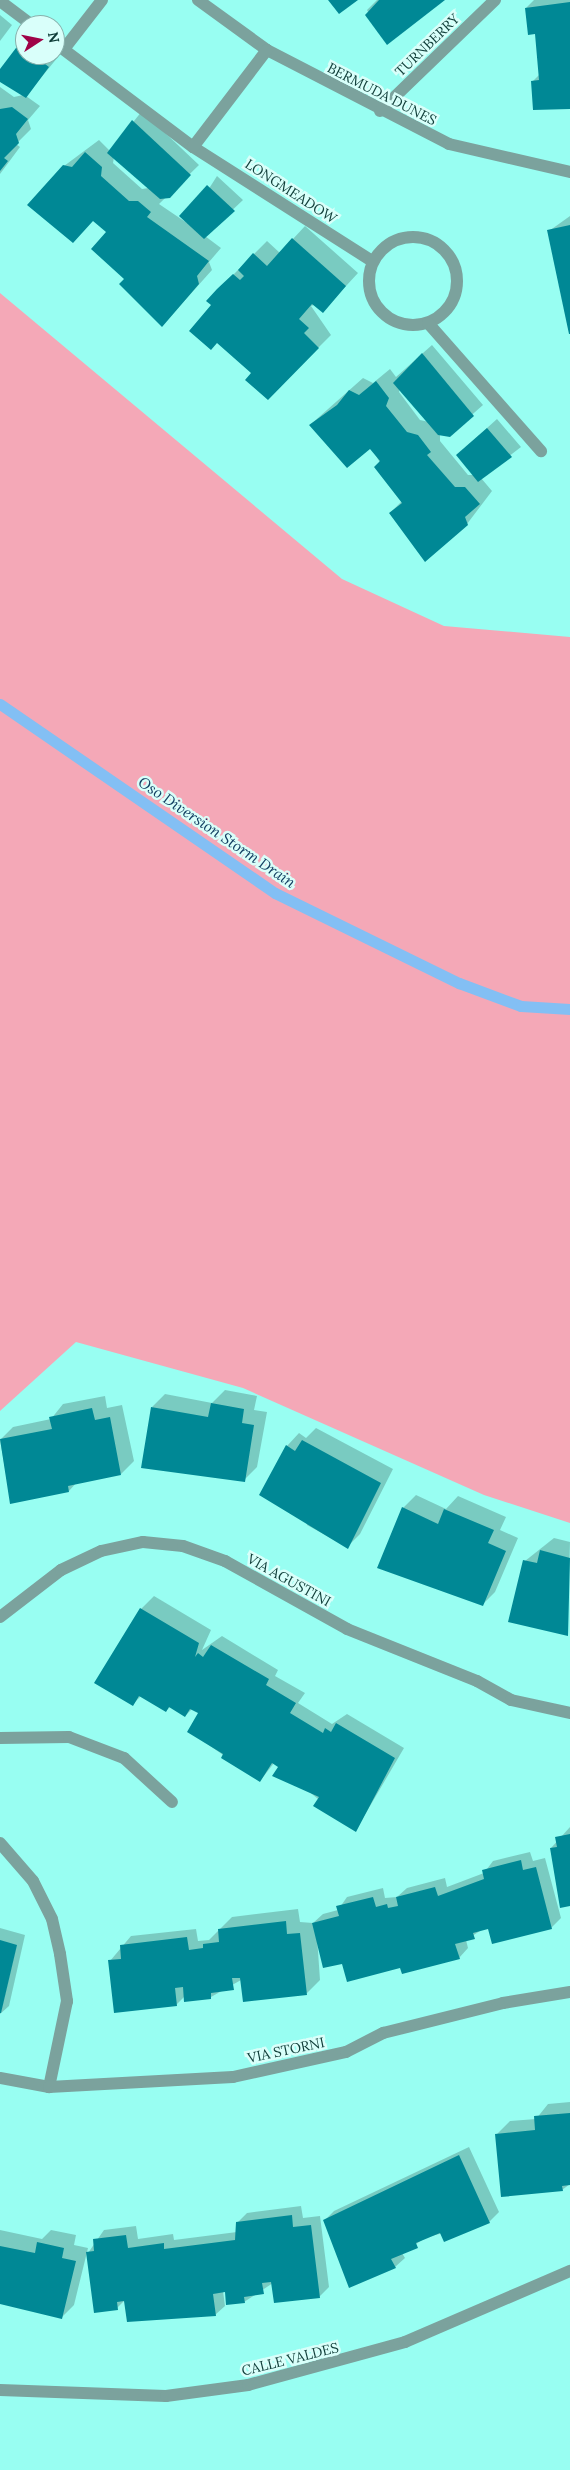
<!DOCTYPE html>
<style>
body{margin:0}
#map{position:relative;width:570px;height:2470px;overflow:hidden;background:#98fef2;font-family:Lora,serif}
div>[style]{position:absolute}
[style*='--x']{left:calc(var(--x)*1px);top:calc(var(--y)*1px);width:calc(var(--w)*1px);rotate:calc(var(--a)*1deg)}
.green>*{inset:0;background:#f4a8b7}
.shadow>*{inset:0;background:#0003}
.stream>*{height:11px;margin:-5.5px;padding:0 5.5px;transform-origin:5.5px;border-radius:5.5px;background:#83bff4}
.building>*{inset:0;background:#008895}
.minor>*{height:12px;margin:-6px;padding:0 6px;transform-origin:6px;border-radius:6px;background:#7ba29d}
.minor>.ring{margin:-6px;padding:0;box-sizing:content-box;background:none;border:12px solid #7ba29d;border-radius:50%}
.tertiary>*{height:12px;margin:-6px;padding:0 6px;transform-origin:6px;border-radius:6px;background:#7ba29d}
span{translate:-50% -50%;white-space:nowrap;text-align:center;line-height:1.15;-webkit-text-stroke:5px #d9fffa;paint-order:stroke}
.street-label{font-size:14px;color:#0f3d38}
.water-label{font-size:15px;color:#133f62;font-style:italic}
.north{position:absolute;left:15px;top:15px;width:50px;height:50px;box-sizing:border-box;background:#d9fffa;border:1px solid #88b1ac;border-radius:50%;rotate:79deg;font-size:14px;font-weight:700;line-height:20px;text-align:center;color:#0f3d38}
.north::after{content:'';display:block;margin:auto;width:18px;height:22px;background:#9f0347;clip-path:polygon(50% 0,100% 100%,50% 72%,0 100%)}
</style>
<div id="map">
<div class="green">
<div style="clip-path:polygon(0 293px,342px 579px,444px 626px,570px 637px,570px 1523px,484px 1495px,243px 1388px,76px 1342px,0 1411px)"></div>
</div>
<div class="shadow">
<div style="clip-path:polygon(443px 0,387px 44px,367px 10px,377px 0)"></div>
<div style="clip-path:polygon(534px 0,570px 0,570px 109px,532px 82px,540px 74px,536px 33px,526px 8px)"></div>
<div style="clip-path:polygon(0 15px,12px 25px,0 41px)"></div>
<div style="clip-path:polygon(25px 39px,25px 55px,58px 57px,26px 96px,40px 106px,28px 120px,31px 129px,16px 144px,20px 147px,0 174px,0 87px,14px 97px,23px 95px,0 80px,0 71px)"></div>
<div style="clip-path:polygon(evenodd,142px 111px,199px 165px,159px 204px,187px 223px,217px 176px,243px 200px,205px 236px,221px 248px,209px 262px,212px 270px,162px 326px,125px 279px,107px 232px,64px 166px,99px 140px,110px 151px,142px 111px,114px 157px,149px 188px,142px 189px,113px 163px,114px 157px)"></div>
<div style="clip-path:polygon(570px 216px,570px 332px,549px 231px)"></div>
<div style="clip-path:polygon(305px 226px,358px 273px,335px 298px,311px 306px,331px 335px,268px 398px,213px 305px,218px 290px,267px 241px,280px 253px)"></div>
<div style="clip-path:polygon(evenodd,432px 345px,483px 405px,449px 435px,440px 434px,440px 441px,468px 475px,474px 475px,467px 446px,497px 419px,521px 447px,481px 478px,492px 491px,467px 524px,390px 513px,402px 501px,371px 447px,310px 425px,363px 378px,373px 383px,390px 369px,396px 377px,432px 345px,401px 386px,429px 422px,420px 420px,399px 392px,401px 386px)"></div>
<div style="clip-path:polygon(225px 1390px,257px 1396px,254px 1410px,267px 1412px,257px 1467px,244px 1480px,152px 1407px,165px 1394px,212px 1403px)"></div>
<div style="clip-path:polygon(105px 1396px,107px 1408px,122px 1405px,134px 1461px,121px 1474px,77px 1482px,69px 1491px,11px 1503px,0 1440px,13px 1427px,51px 1419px,63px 1404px)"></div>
<div style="clip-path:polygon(316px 1428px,393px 1469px,360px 1534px,347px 1547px,307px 1525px,287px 1446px,299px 1433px,306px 1438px)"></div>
<div style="clip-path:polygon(416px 1495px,446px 1509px,458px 1496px,506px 1517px,500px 1530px,518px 1538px,495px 1592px,482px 1605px,403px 1508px)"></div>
<div style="clip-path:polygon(554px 1538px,570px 1542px,567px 1635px,525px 1561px)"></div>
<div style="clip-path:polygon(154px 1596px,211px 1630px,202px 1650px,222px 1636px,278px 1670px,275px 1676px,305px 1693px,298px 1703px,332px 1724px,347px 1714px,404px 1748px,356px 1830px,274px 1763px,260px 1781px,189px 1731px,200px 1713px,192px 1709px,185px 1716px,170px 1707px,166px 1711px,141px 1696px,133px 1704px,141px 1609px)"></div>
<div style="clip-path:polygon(570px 1827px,570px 1905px,551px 1848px)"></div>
<div style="clip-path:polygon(530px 1852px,533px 1861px,545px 1858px,561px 1918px,551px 1928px,483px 1929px,466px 1940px,468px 1948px,459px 1958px,401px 1967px,343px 1962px,317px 1937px,320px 1980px,307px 1993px,241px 1980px,211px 1997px,185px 1996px,176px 2005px,110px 1961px,131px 1936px,196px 1929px,198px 1941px,209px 1940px,232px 1917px,298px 1909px,300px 1922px,313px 1923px,323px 1914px,338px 1910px,347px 1897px,383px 1888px,385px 1898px,397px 1897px,407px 1888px,445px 1878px,447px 1887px,484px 1873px,493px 1861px)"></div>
<div style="clip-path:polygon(0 1928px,25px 1935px,9px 2006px,0 2014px)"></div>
<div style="clip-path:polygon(570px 2102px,570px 2184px,562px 2190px,497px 2134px,510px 2121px,536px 2119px,548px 2104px)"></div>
<div style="clip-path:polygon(469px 2147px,499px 2212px,489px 2222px,427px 2237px,402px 2253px,405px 2258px,395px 2267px,324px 2221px,334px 2211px)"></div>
<div style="clip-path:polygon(301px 2206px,303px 2218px,320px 2216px,329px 2287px,319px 2297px,273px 2283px,244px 2302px,223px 2291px,225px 2306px,215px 2315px,125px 2300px,117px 2308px,88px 2253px,104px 2230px,136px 2226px,138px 2239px,173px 2234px,174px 2240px,237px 2232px,238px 2222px,247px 2213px)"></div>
<div style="clip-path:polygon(0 2230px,42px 2239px,51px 2230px,76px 2235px,74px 2245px,88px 2248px,74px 2305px,61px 2318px,0 2303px)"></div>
</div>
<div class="stream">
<div style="--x:0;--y:704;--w:334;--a:34.5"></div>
<div style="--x:275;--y:893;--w:205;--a:26.1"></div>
<div style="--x:459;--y:983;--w:66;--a:20.4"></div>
<div style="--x:521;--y:1006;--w:49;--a:3.5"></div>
</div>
<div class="building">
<div style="clip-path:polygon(328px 0,358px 0,339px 14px)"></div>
<div style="clip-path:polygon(379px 0,445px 0,387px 45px,365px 15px)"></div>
<div style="clip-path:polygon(570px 2px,570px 109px,533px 110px,531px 81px,539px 80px,535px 34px,528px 35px,525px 8px)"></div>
<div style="clip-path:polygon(19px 44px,25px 55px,33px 55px,49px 67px,26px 98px,0 82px,0 69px)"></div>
<div style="clip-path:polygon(12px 107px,28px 119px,16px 134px,19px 143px,4px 158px,8px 161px,0 171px,0 109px)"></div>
<div style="clip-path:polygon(132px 120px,191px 175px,170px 198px,160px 199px,107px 153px)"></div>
<div style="clip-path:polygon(85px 152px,102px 167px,101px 176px,129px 201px,138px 201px,151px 212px,147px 217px,209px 261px,197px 276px,199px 284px,162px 327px,119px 284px,124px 279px,91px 249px,106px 232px,93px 221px,73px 243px,27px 205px,63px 165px,72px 167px)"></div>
<div style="clip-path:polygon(207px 185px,235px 211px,204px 239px,179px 216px)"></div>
<div style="clip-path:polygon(570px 225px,570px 334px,569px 334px,547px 230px)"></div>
<div style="clip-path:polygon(292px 238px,346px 286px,323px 313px,312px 304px,299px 319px,309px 328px,304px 333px,319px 348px,268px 400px,245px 380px,251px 373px,217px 343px,211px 350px,189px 331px,211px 305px,206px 301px,217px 289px,233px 274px,240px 280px,244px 276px,238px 270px,253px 253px,267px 266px)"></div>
<div style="clip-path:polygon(422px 353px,474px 416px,450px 437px,438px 435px,393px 383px)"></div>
<div style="clip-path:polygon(376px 381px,389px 398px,386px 406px,407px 432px,418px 435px,431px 452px,427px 455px,455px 487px,465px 487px,480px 504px,465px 517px,468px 525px,425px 562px,389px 513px,402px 503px,374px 467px,380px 461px,370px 449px,347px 468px,309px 425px,337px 405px,349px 390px,359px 395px)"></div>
<div style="clip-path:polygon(487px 428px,512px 457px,478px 482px,456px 455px)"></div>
<div style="clip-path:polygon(211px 1403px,244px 1409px,242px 1423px,254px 1425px,245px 1482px,141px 1468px,151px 1407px,208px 1417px)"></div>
<div style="clip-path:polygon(92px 1408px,95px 1420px,110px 1417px,121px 1475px,68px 1486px,69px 1492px,10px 1504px,0 1439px,52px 1429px,49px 1417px)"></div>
<div style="clip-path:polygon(302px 1440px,381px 1483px,348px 1549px,259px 1495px,286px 1445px,295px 1451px)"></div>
<div style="clip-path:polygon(402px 1507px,438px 1524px,444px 1509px,494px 1530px,488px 1543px,506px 1551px,483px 1606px,377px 1568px)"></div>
<div style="clip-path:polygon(540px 1550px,570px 1558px,568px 1636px,508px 1622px,523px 1560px,537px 1563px)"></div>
<div style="clip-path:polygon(140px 1608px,199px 1643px,195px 1657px,198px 1653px,203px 1657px,211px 1645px,269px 1679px,266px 1685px,296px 1703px,290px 1713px,323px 1733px,325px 1728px,331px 1732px,336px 1723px,395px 1758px,356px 1832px,313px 1806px,319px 1797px,272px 1776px,278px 1767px,272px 1763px,260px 1782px,221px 1758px,223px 1754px,187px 1732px,198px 1713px,190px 1709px,185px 1717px,169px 1707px,166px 1712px,139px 1696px,133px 1706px,94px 1683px)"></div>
<div style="clip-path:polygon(570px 1834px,570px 1906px,560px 1908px,550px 1848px,557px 1847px,555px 1837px)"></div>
<div style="clip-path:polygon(521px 1860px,523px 1870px,536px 1867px,552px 1929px,492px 1944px,488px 1929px,473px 1933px,475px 1939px,455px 1944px,460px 1959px,402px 1974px,400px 1968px,347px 1982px,342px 1964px,323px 1968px,312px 1923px,339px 1916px,336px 1906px,373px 1897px,376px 1907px,387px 1904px,388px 1908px,398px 1906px,396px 1897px,435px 1887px,438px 1896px,484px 1879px,482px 1870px)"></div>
<div style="clip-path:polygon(286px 1921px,287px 1934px,300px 1933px,307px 1995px,243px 2002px,240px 1978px,232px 1978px,234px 1990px,211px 1993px,211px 1999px,184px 2002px,183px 1987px,175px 1988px,177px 2006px,114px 2013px,108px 1960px,121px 1959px,120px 1945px,187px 1937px,189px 1950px,203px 1948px,203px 1944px,219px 1942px,218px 1929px)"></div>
<div style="clip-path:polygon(0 1940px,17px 1945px,1px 2013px,0 2013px)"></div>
<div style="clip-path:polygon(570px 2113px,570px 2185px,562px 2186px,563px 2191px,501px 2197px,495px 2134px,535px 2130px,534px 2116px)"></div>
<div style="clip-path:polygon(459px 2155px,490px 2223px,444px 2242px,440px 2233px,416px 2243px,418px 2248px,391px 2259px,396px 2268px,349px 2288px,323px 2220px)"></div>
<div style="clip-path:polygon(292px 2215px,293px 2227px,311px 2225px,320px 2298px,274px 2303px,271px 2282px,262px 2283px,264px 2294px,244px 2297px,245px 2303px,226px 2305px,225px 2292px,213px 2294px,216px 2316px,127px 2322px,124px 2301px,117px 2302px,118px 2310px,94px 2313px,86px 2252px,94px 2251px,93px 2239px,126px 2235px,128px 2248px,164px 2243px,164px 2249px,235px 2240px,236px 2222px)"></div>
<div style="clip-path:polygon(37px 2242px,64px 2248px,62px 2258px,76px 2261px,62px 2319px,0 2304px,0 2246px,35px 2253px)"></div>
</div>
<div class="minor">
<div style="--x:198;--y:0;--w:85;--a:35.9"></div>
<div style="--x:267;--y:50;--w:205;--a:27.3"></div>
<div style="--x:449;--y:144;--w:124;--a:13"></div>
<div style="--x:0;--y:1;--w:40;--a:37"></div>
<div style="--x:55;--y:43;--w:173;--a:37"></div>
<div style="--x:193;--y:147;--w:212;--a:32.5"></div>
<div style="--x:64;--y:49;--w:62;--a:-52.2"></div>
<div style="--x:380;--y:111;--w:160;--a:-44"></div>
<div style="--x:193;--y:147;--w:122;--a:-52.7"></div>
<div class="ring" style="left:369px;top:237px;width:76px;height:76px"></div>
<div style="--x:428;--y:323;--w:171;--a:48.6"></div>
<div style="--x:0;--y:1617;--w:77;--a:-37.6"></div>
<div style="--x:61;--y:1570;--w:44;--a:-25.4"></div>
<div style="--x:101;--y:1551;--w:43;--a:-12.1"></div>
<div style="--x:143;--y:1542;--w:40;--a:5.7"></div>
<div style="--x:183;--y:1546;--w:45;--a:19.7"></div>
<div style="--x:225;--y:1561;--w:140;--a:29.1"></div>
<div style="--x:347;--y:1629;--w:140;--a:21.8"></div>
<div style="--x:477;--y:1681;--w:39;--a:29"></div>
<div style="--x:511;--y:1700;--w:60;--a:12.4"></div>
<div style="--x:0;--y:1738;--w:69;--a:-0.8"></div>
<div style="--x:69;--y:1737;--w:59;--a:20.9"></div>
<div style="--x:124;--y:1758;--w:65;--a:42.5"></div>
<div style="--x:0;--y:1843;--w:50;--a:49"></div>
<div style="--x:33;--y:1881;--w:42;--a:63.4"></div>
<div style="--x:52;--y:1919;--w:36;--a:77"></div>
<div style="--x:60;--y:1954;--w:48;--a:81.5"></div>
<div style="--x:67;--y:2001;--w:88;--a:101.8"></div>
<div style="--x:0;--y:2078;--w:50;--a:10.4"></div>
<div style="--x:49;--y:2087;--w:184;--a:-3.1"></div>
<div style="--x:233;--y:2077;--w:116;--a:-12.5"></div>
<div style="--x:346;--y:2052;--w:42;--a:-27.2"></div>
<div style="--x:383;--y:2033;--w:124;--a:-14"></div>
<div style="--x:503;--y:2003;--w:68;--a:-9.3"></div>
</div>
<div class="tertiary">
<div style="--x:0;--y:2390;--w:166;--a:2.1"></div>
<div style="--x:166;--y:2396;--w:83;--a:-7.6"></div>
<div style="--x:248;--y:2385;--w:163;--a:-15.3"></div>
<div style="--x:405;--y:2342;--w:180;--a:-23.3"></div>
</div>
<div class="street-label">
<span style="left:427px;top:45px;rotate:-44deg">TURNBERRY</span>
<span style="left:382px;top:94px;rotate:27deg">BERMUDA DUNES</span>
<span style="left:291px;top:191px;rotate:33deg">LONGMEADOW</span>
<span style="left:289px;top:1580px;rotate:29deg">VIA AGUSTINI</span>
<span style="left:286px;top:2050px;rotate:-12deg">VIA STORNI</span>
<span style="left:290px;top:2359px;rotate:-14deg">CALLE VALDES</span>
</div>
<div class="water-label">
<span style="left:217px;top:832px;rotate:34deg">Oso Diversion Storm Drain</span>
</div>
<div class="north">N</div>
</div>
